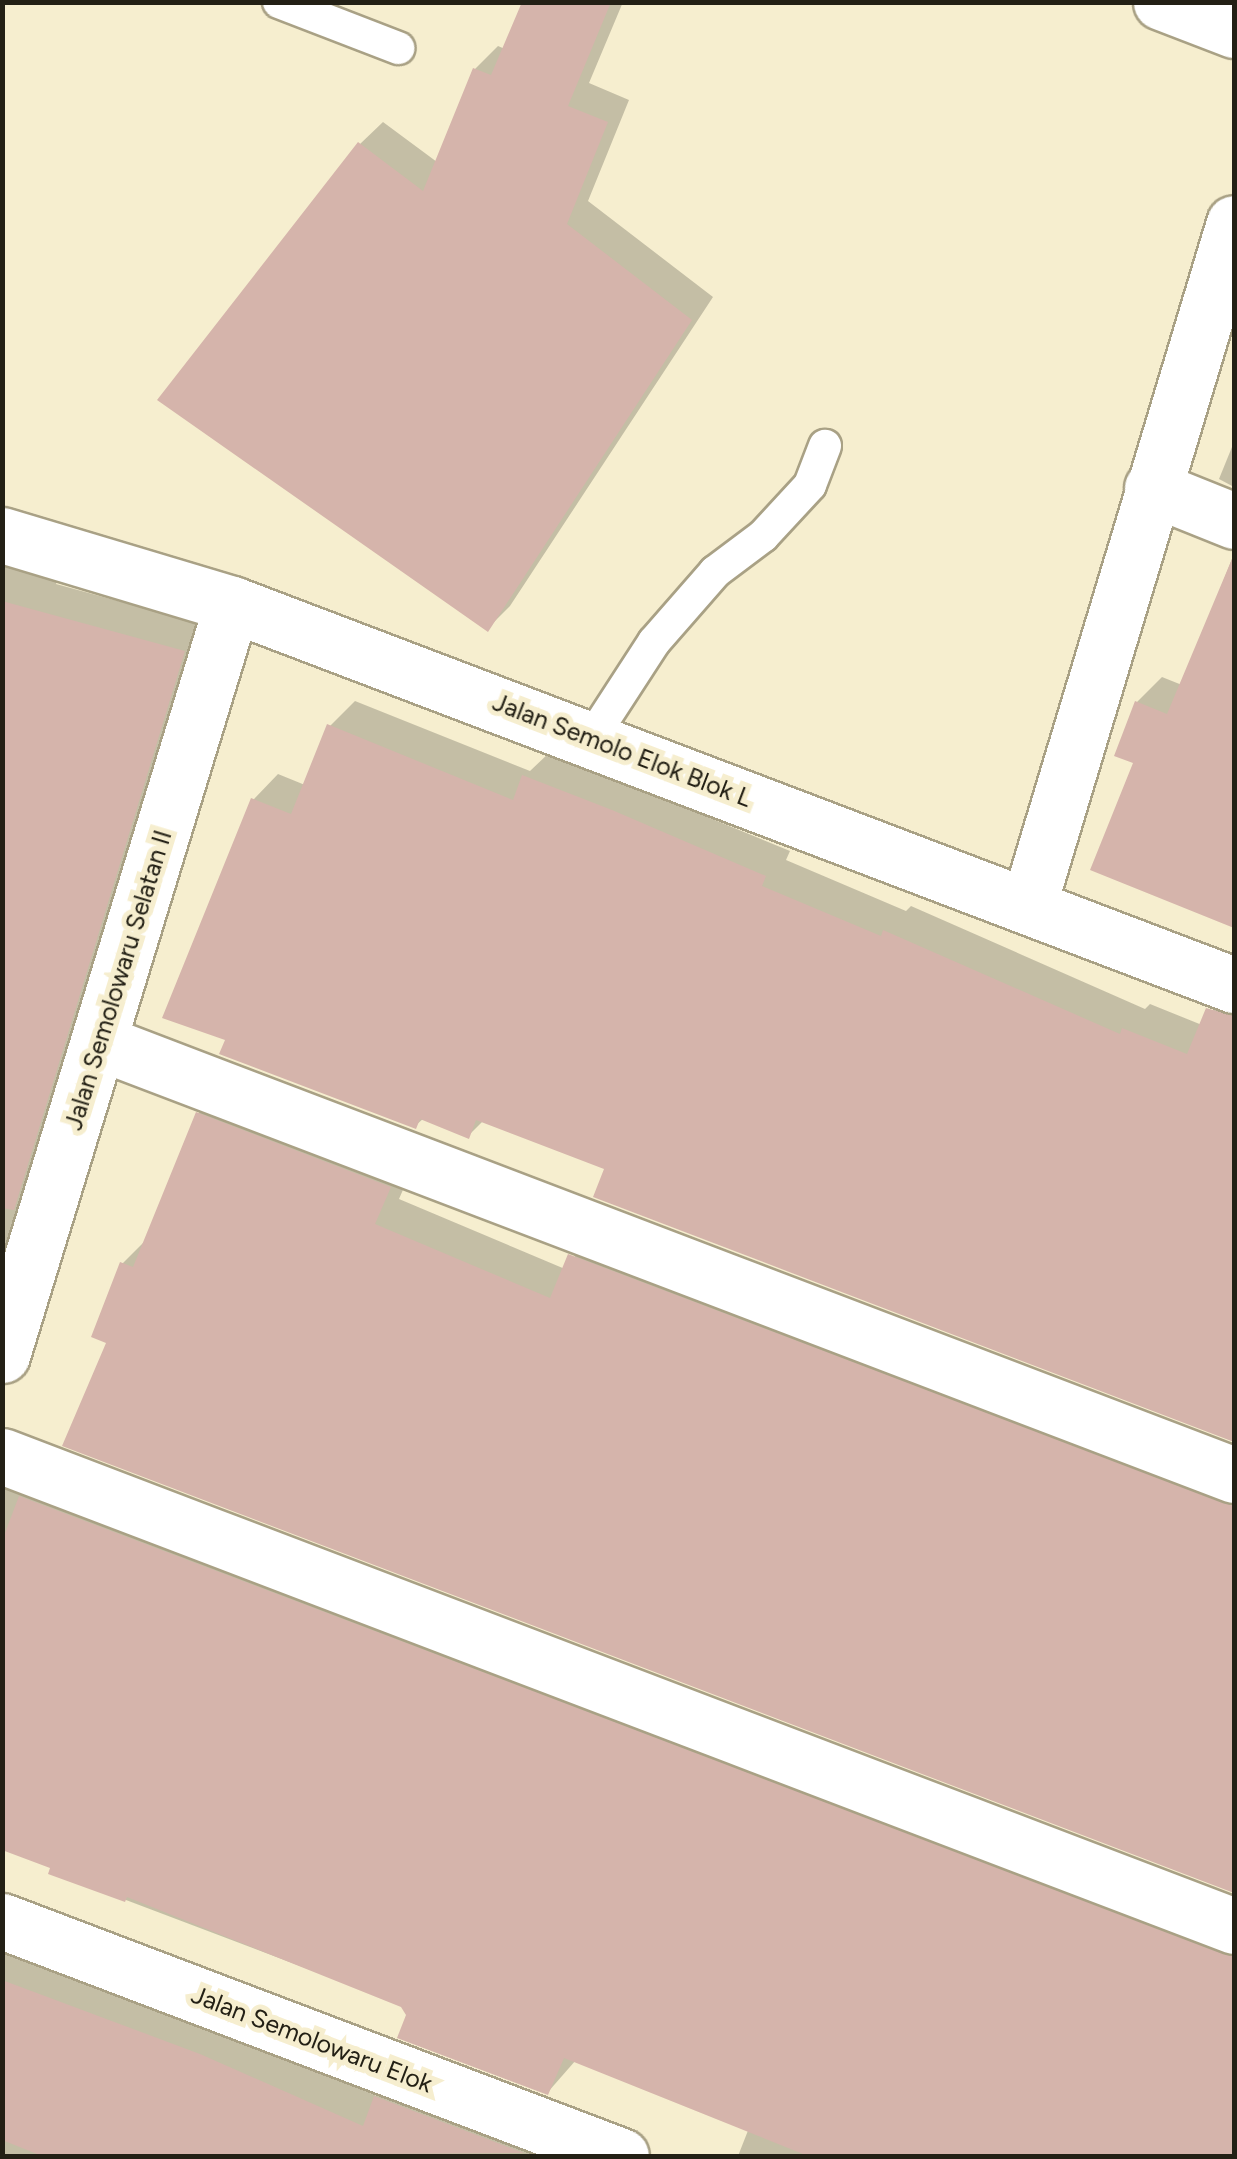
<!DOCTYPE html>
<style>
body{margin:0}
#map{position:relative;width:1237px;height:2159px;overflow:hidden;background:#f6eecf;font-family:Figtree,sans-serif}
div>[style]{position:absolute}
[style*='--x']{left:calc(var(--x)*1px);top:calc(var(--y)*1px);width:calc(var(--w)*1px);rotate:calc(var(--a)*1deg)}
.shadow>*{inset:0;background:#0003}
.building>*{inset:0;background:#d5b4ab}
.roads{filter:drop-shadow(2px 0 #a9a185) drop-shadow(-2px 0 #a9a185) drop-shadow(0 2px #a9a185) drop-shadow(0 -2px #a9a185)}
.lane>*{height:32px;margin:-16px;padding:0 16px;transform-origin:16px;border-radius:16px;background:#fff}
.street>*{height:55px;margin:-27.5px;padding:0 27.5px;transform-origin:27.5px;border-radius:27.5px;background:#fff}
span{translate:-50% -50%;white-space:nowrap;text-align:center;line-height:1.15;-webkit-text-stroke:10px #f6eecf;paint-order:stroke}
.street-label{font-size:25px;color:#232015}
.frame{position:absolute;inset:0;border:5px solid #232015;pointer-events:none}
</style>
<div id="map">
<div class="shadow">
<div style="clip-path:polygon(524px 2px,623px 2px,589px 83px,629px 100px,588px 201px,713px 297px,510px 606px,488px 628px,360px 144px,383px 122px,437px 162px,475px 69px,498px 46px,505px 49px)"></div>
<div style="clip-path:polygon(1234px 442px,1234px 487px,1219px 479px)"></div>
<div style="clip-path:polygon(2px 551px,60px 573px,56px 584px,209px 626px,2px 1283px)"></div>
<div style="clip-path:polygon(1234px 554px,1234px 925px,1094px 868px,1136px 762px,1137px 702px,1162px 677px,1182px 685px)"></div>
<div style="clip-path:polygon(355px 701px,530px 771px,550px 752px,790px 851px,786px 860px,906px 911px,911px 906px,1145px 1009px,1150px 1004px,1202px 1025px,1234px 984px,1234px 1439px,596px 1195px,608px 1168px,483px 1121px,468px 1136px,424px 1118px,415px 1126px,228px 1039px,253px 800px,278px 774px,305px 785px,330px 726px)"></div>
<div style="clip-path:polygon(223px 1089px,415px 1162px,399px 1199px,565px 1269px,595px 1231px,1234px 1474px,1234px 1890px,66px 1444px,109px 1341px,123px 1263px,148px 1238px,198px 1114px)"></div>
<div style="clip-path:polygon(2px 1449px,1234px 1925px,1234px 2156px,738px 2156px,749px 2128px,576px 2060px,548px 2092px,408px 2015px,403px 2005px,52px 1872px,54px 1866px,2px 1847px)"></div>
<div style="clip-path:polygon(2px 1935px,377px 2096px,402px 2072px,585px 2156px,2px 2156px)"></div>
</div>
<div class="building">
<div style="clip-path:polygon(522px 2px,611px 2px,568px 106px,608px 122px,567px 224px,692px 320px,488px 632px,157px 400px,358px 142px,423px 191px,473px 68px,491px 75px)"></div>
<div style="clip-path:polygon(1234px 554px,1234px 928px,1090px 870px,1133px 763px,1114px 756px,1135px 701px,1167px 714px)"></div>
<div style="clip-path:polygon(2px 601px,185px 651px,14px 1210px,2px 1208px)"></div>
<div style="clip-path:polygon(327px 724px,513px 800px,522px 775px,612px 810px,766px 876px,762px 886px,881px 936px,883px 930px,1120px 1034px,1122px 1028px,1187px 1054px,1206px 1008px,1234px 1016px,1234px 1442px,593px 1197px,604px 1169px,476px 1120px,469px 1139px,420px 1119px,416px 1129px,219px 1054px,225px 1040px,162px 1018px,251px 798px,291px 814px)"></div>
<div style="clip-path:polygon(196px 1112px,391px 1187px,375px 1224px,550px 1298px,568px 1254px,1234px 1506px,1234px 1893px,62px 1446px,106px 1343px,91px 1337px,120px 1262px,133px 1267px)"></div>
<div style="clip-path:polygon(19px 1496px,1234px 1957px,1234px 2156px,808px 2156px,564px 2058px,548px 2095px,397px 2038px,406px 2015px,401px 2007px,127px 1897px,125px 1902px,48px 1874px,50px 1868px,2px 1850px,2px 1541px)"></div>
<div style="clip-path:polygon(2px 1980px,200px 2054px,363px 2126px,374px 2096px,524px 2153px,42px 2156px,2px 2140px)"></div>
</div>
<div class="roads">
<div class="lane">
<div style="--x:279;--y:2;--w:128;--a:21.1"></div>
<div style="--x:591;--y:739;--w:116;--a:-57"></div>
<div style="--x:654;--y:642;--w:93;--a:-48.9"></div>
<div style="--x:715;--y:572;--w:60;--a:-36.9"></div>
<div style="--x:763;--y:536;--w:69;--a:-47.3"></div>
<div style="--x:810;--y:485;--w:42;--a:-69"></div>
</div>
<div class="street">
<div style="--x:1161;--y:2;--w:78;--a:21"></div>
<div style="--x:1152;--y:488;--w:88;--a:21.9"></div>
<div style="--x:2;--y:535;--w:240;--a:16.7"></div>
<div style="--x:232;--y:604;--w:1072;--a:20.82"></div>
<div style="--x:1029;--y:903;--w:710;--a:-73.22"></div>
<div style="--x:99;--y:1042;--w:1215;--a:20.88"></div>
<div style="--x:2;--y:1355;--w:785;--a:-72.97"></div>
<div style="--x:2;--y:1456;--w:1319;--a:20.88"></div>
<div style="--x:2;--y:1921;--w:662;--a:20.79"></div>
</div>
</div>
<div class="street-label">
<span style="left:622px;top:750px;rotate:21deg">Jalan Semolo Elok Blok L</span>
<span style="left:118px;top:980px;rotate:-73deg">Jalan Semolowaru Selatan II</span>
<span style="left:312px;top:2039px;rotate:21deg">Jalan Semolowaru Elok</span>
</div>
<div class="frame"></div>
</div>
